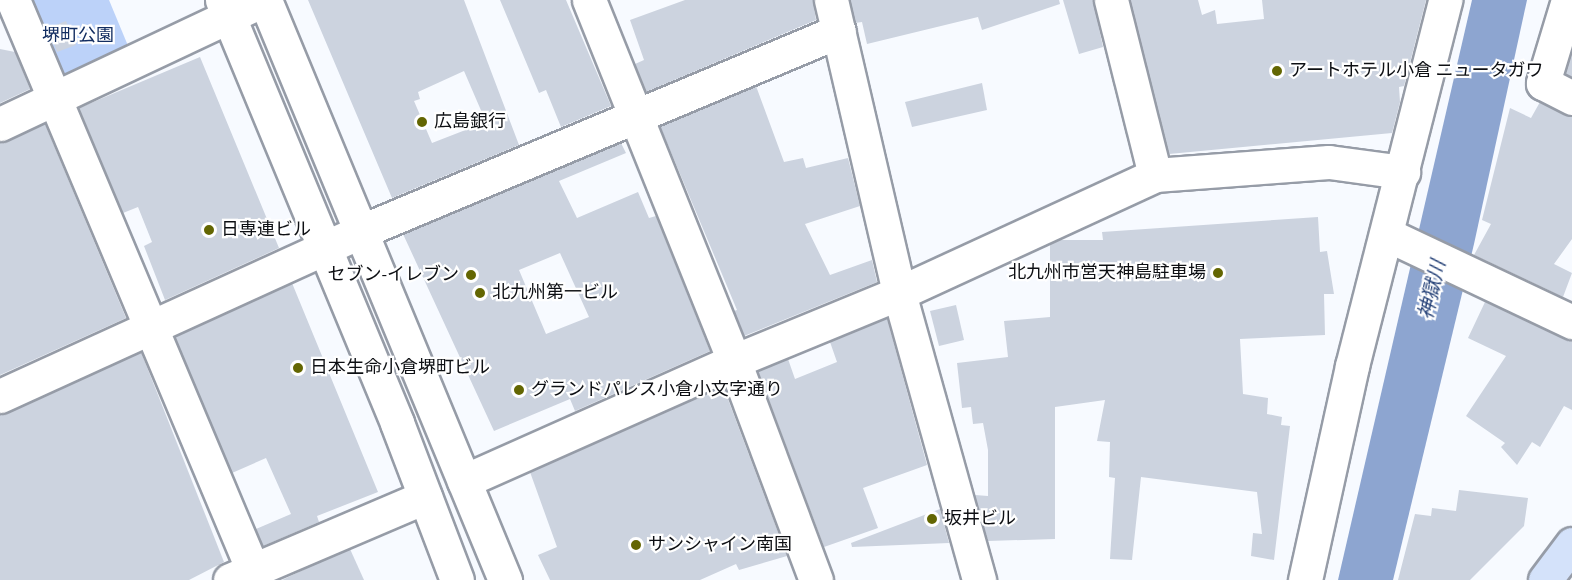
<!DOCTYPE html>
<meta charset="utf-8">
<style>
body{margin:0}
#map{position:relative;width:1572px;height:580px;overflow:hidden;background:#f7faff;font-family:"Source Sans 3","Noto Sans JP",sans-serif}
div>[style]{position:absolute}
[style*='--x']{left:calc(var(--x)*1px);top:calc(var(--y)*1px);width:calc(var(--w)*1px);rotate:calc(var(--a)*1deg)}
.green>*{inset:0;background:#bcd2f9}
.water>*{inset:0;background:#8da5d0}
.building>*{inset:0;background:#ccd3df}
.roads{filter:drop-shadow(2px 0 #969ca7) drop-shadow(-2px 0 #969ca7) drop-shadow(0 2px #969ca7) drop-shadow(0 -2px #969ca7)}
.minor>*{height:33px;margin:-16.5px;padding:0 16.5px;transform-origin:16.5px;border-radius:16.5px;background:#fff}
.major>*{height:33px;margin:-16.5px;padding:0 16.5px;transform-origin:16.5px;border-radius:16.5px;background:#d4e2fa}
.dots>*{width:16px;height:16px;translate:-50% -50%;box-sizing:border-box;border:3px solid #fff;border-radius:50%}
span{translate:-50% -50%;white-space:nowrap;text-align:center;line-height:1.15;-webkit-text-stroke:4.5px #fff;paint-order:stroke}
.park-label{font-size:18px;color:#122d61}
.poi-label{font-size:18px;color:#0d0f13}
.left{translate:0 -50%;text-align:left}
.right{translate:-100% -50%;text-align:right}
.water-label{font-size:20px;color:#264278;font-style:italic}
</style>
<div id="map">
<div class="green">
<div style="clip-path:polygon(23px 0,109px 0,131px 53px,60px 87px)"></div>
</div>
<div class="water">
<div style="clip-path:polygon(1472px 0,1527px 0,1474px 244px,1393px 580px,1338px 580px)"></div>
</div>
<div class="building">
<div style="clip-path:polygon(evenodd,308px 0,464px 0,519px 145px,392px 198px,308px 0,464px 71px,486px 122px,432px 143px,414px 101px,420px 99px,418px 92px,464px 71px)"></div>
<div style="clip-path:polygon(500px 0,566px 0,611px 106px,561px 127px,546px 90px,539px 93px)"></div>
<div style="clip-path:polygon(685px 0,813px 0,816px 20px,646px 92px,635px 64px,644px 60px,630px 20px)"></div>
<div style="clip-path:polygon(850px 0,1059px 0,1060px 4px,982px 30px,978px 17px,867px 44px,862px 22px,855px 23px)"></div>
<div style="clip-path:polygon(1063px 0,1093px 0,1103px 47px,1079px 54px)"></div>
<div style="clip-path:polygon(1130px 0,1198px 0,1202px 15px,1215px 10px,1217px 24px,1264px 19px,1262px 0,1426px 0,1404px 86px,1399px 87px,1400px 102px,1392px 133px,1169px 154px)"></div>
<div style="clip-path:polygon(66px 21px,76px 45px,57px 52px,48px 28px)"></div>
<div style="clip-path:polygon(0 49px,15px 52px,30px 89px,0 103px)"></div>
<div style="clip-path:polygon(1572px 52px,1572px 77px,1565px 74px)"></div>
<div style="clip-path:polygon(200px 57px,279px 248px,165px 300px,144px 246px,152px 242px,138px 207px,123px 213px,79px 108px)"></div>
<div style="clip-path:polygon(982px 83px,987px 110px,912px 127px,905px 102px)"></div>
<div style="clip-path:polygon(756px 86px,784px 162px,803px 158px,806px 168px,848px 158px,860px 206px,805px 224px,830px 275px,872px 260px,877px 282px,744px 336px,734px 311px,737px 310px,660px 126px)"></div>
<div style="clip-path:polygon(1540px 102px,1572px 117px,1572px 239px,1554px 264px,1572px 273px,1563px 297px,1474px 255px,1491px 224px,1482px 220px,1510px 108px,1531px 118px)"></div>
<div style="clip-path:polygon(45px 124px,126px 318px,0 375px,0 142px)"></div>
<div style="clip-path:polygon(evenodd,621px 143px,626px 153px,559px 181px,577px 218px,638px 192px,649px 218px,656px 216px,710px 351px,575px 411px,570px 399px,494px 431px,403px 234px,621px 143px,560px 253px,589px 317px,546px 334px,519px 270px,560px 253px)"></div>
<div style="clip-path:polygon(1318px 217px,1320px 252px,1327px 251px,1334px 294px,1324px 294px,1325px 335px,1240px 339px,1243px 394px,1268px 398px,1267px 414px,1282px 417px,1281px 425px,1290px 426px,1274px 560px,1251px 556px,1253px 533px,1262px 534px,1257px 492px,1141px 477px,1132px 560px,1110px 559px,1115px 478px,1109px 477px,1110px 442px,1097px 441px,1105px 400px,1055px 407px,1055px 539px,988px 541px,975px 495px,988px 496px,988px 450px,983px 423px,973px 424px,971px 407px,962px 408px,957px 363px,1008px 357px,1004px 321px,1050px 317px,1050px 244px,1059px 240px,1103px 240px,1102px 232px)"></div>
<div style="clip-path:polygon(292px 283px,378px 492px,317px 516px,319px 522px,263px 546px,256px 529px,291px 514px,266px 458px,232px 473px,175px 337px)"></div>
<div style="clip-path:polygon(1485px 302px,1572px 340px,1572px 410px,1564px 406px,1540px 447px,1532px 442px,1517px 465px,1501px 447px,1505px 443px,1466px 416px,1506px 356px,1468px 338px)"></div>
<div style="clip-path:polygon(956px 305px,964px 340px,939px 346px,930px 311px)"></div>
<div style="clip-path:polygon(887px 318px,927px 465px,863px 488px,878px 528px,824px 547px,758px 371px,788px 359px,795px 379px,837px 362px,830px 342px)"></div>
<div style="clip-path:polygon(141px 352px,224px 562px,189px 580px,0 580px,0 414px)"></div>
<div style="clip-path:polygon(723px 386px,787px 556px,739px 570px,736px 564px,700px 580px,550px 580px,538px 555px,557px 547px,530px 472px)"></div>
<div style="clip-path:polygon(1459px 490px,1528px 498px,1524px 526px,1470px 580px,1398px 580px,1415px 514px,1431px 516px,1432px 508px,1456px 511px)"></div>
<div style="clip-path:polygon(940px 509px,949px 543px,852px 547px,851px 543px)"></div>
<div style="clip-path:polygon(350px 549px,364px 580px,282px 580px,324px 560px)"></div>
</div>
<div class="roads">
<div class="minor">
<div style="--x:13;--y:0;--w:629;--a:67.18"></div>
<div style="--x:222;--y:0;--w:458;--a:67.5"></div>
<div style="--x:397;--y:423;--w:168;--a:69.1"></div>
<div style="--x:265;--y:0;--w:628;--a:67.52"></div>
<div style="--x:589;--y:0;--w:389;--a:68.1"></div>
<div style="--x:734;--y:361;--w:234;--a:69.5"></div>
<div style="--x:831;--y:0;--w:301;--a:76.9"></div>
<div style="--x:899;--y:293;--w:298;--a:74.4"></div>
<div style="--x:1111;--y:0;--w:180;--a:75.9"></div>
<div style="--x:1568;--y:0;--w:87;--a:106.8"></div>
<div style="--x:1543;--y:83;--w:33;--a:27"></div>
<div style="--x:0;--y:124;--w:275;--a:-25.2"></div>
<div style="--x:1388;--y:235;--w:204;--a:25.3"></div>
<div style="--x:0;--y:396;--w:398;--a:-24.5"></div>
<div style="--x:362;--y:231;--w:517;--a:-22.75"></div>
<div style="--x:464;--y:481;--w:295;--a:-24"></div>
<div style="--x:734;--y:361;--w:178;--a:-22.4"></div>
<div style="--x:899;--y:293;--w:282;--a:-24.7"></div>
<div style="--x:1155;--y:175;--w:174;--a:-4.3"></div>
<div style="--x:1329;--y:162;--w:75;--a:7.7"></div>
<div style="--x:230;--y:580;--w:212;--a:-23.1"></div>
<div style="--x:1305;--y:580;--w:219;--a:-77.6"></div>
<div style="--x:1352;--y:366;--w:378;--a:-75.7"></div>
</div>
<div class="major">
<div style="--x:1545;--y:580;--w:45;--a:-53.1"></div>
</div>
</div>
<div class="dots">
<div style="left:1277px;top:71px;background:#636602"></div>
<div style="left:422px;top:122px;background:#636602"></div>
<div style="left:209px;top:230px;background:#636602"></div>
<div style="left:1218px;top:273px;background:#636602"></div>
<div style="left:471px;top:275px;background:#636602"></div>
<div style="left:480px;top:293px;background:#636602"></div>
<div style="left:298px;top:368px;background:#636602"></div>
<div style="left:519px;top:390px;background:#636602"></div>
<div style="left:932px;top:519px;background:#636602"></div>
<div style="left:636px;top:545px;background:#636602"></div>
</div>
<div class="park-label">
<span style="left:78px;top:36px">堺町公園</span>
</div>
<div class="poi-label">
<span class="left" style="left:1289px;top:71px">アートホテル小倉 ニュータガワ</span>
<span class="left" style="left:434px;top:122px">広島銀行</span>
<span class="left" style="left:221px;top:230px">日専連ビル</span>
<span class="right" style="left:1206px;top:273px">北九州市営天神島駐車場</span>
<span class="right" style="left:459px;top:275px">セブン-イレブン</span>
<span class="left" style="left:492px;top:293px">北九州第一ビル</span>
<span class="left" style="left:310px;top:368px">日本生命小倉堺町ビル</span>
<span class="left" style="left:531px;top:390px">グランドパレス小倉小文字通り</span>
<span class="left" style="left:944px;top:519px">坂井ビル</span>
<span class="left" style="left:648px;top:545px">サンシャイン南国</span>
</div>
<div class="water-label">
<span style="left:1433px;top:290px;rotate:-77deg">神獄川</span>
</div>
</div>
